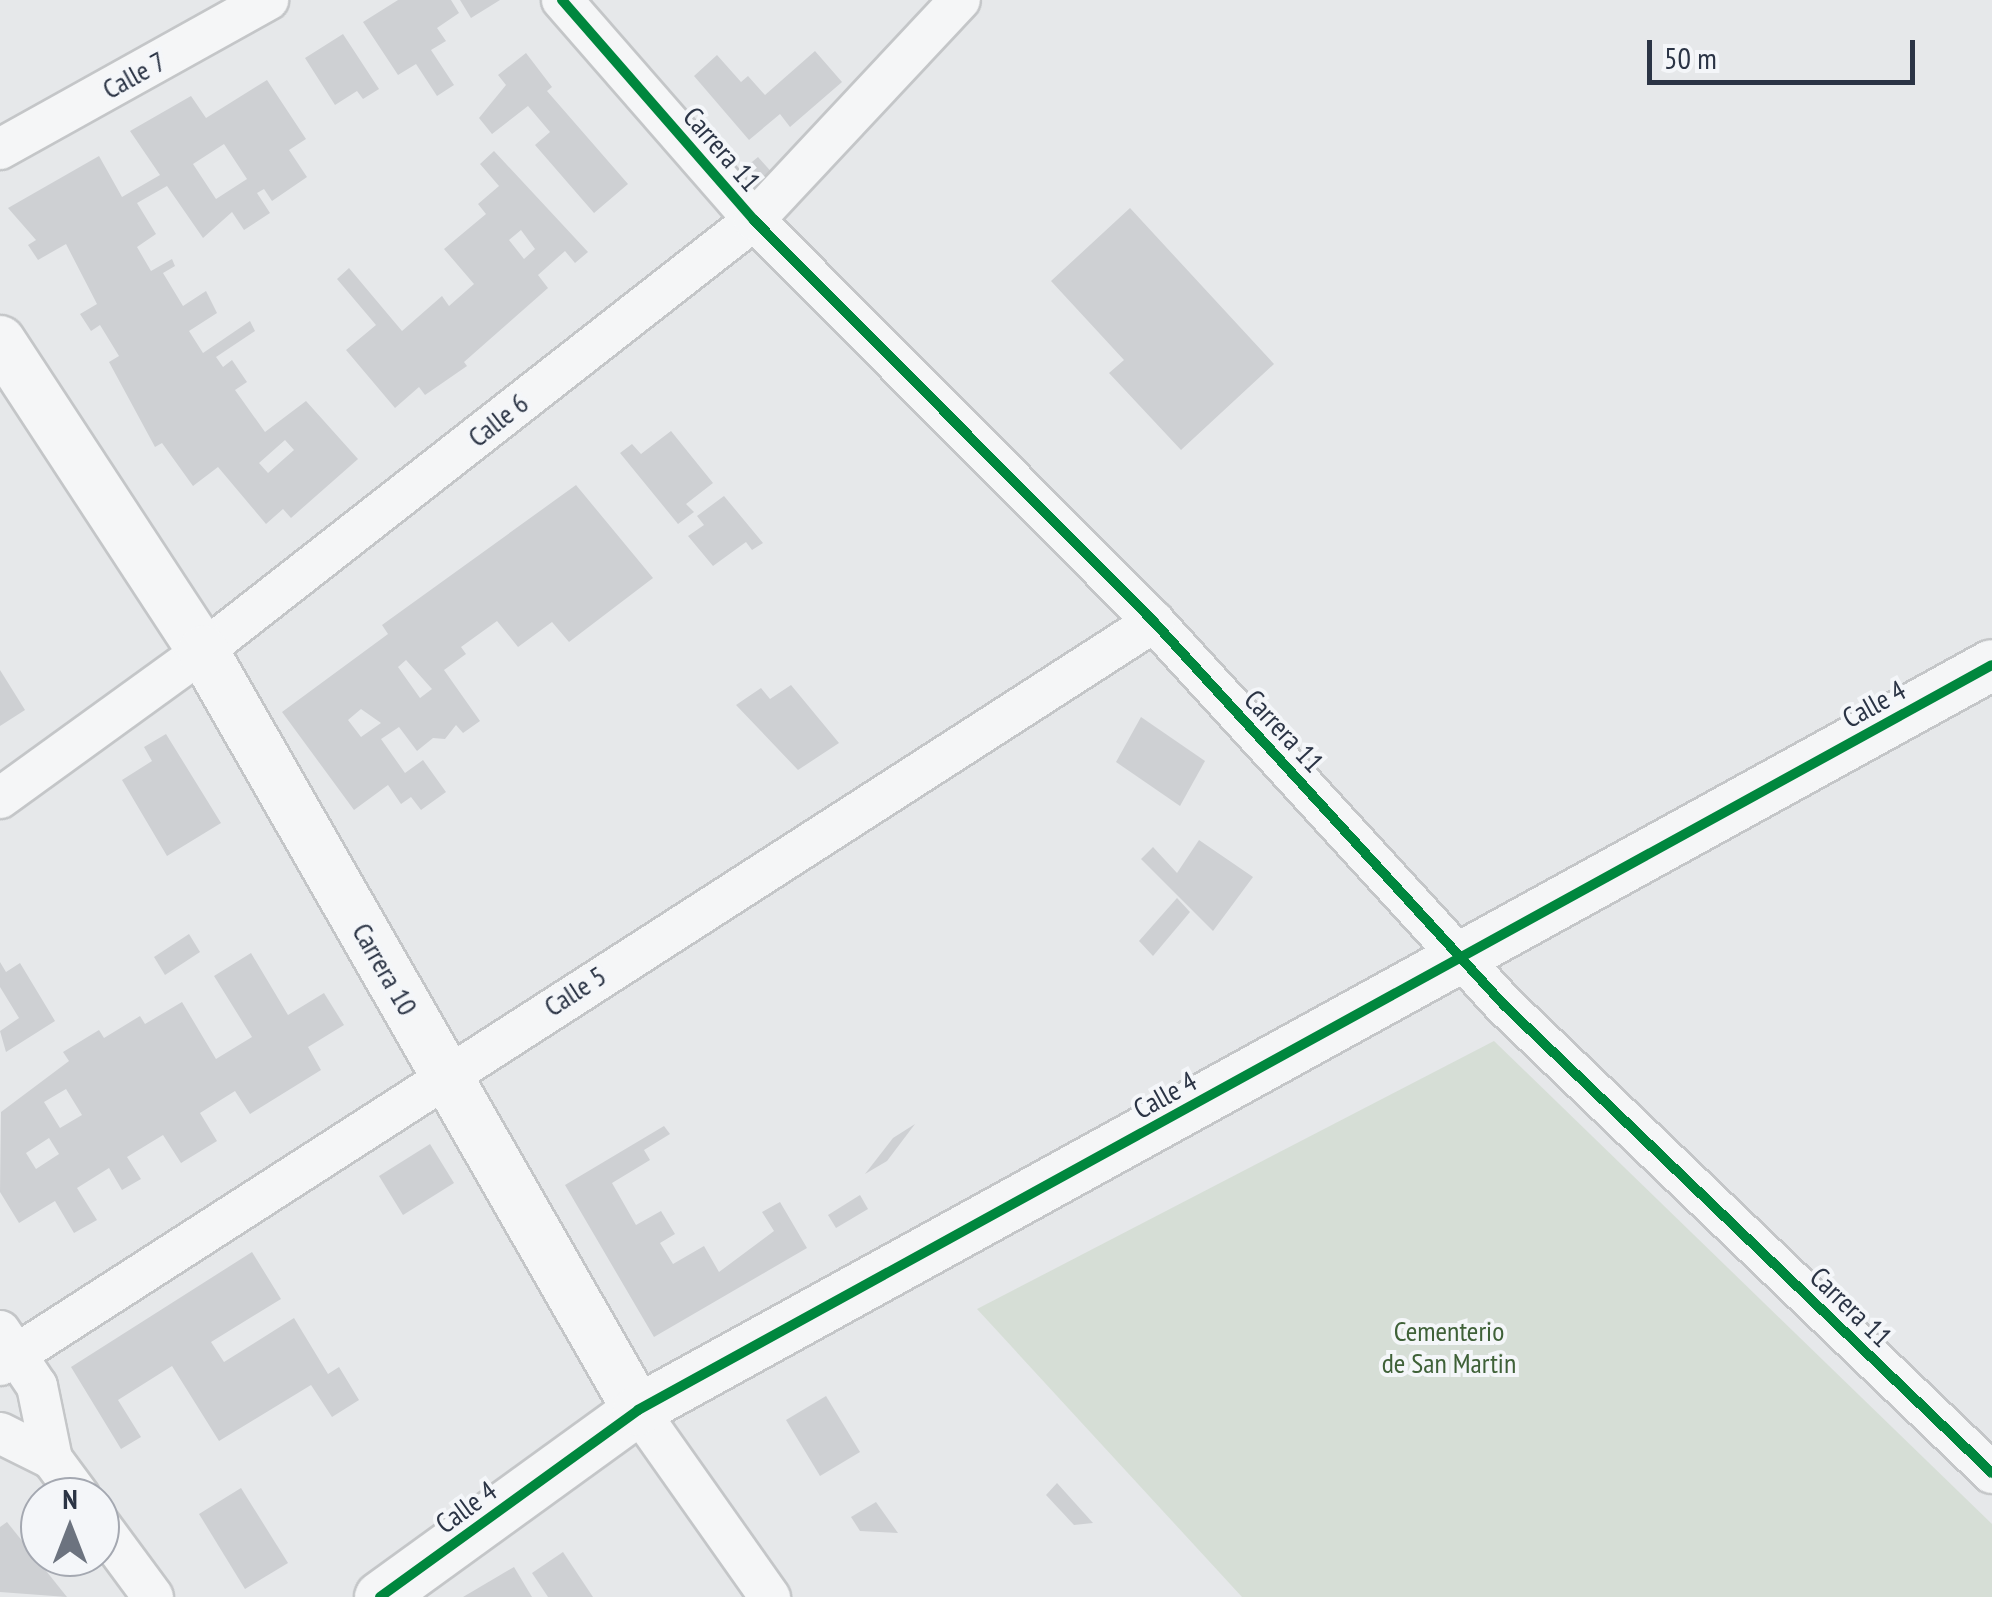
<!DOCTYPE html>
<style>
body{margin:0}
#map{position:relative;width:1992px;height:1597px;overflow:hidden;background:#e6e8ea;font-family:"PT Sans Narrow",sans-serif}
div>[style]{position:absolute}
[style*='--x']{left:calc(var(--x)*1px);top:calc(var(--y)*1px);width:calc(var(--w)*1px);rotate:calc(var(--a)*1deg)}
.green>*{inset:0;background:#d6ded6}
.building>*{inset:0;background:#ced0d3}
.roads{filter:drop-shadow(2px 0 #c4c6c8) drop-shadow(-2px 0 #c4c6c8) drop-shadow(0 2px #c4c6c8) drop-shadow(0 -2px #c4c6c8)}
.minor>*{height:40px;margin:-20px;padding:0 20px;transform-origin:20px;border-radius:20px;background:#f5f6f7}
.tertiary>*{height:50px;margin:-25px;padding:0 25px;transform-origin:25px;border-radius:25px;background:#f5f6f7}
.cycleway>*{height:10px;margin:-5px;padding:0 5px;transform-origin:5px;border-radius:5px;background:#00873e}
span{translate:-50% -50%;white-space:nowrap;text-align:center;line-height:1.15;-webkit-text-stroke:8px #f4f6f9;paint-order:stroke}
.street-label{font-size:28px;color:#2b3445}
.park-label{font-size:28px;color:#3f6138}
.north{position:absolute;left:20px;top:1477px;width:100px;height:100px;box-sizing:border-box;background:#f4f6f9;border:2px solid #a4a8b1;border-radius:50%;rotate:0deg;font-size:28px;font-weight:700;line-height:40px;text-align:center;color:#2b3445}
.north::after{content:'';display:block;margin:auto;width:35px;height:45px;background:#6c737f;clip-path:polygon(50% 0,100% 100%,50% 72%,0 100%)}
.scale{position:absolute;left:1647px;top:40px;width:268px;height:45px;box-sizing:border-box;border:5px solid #2b3445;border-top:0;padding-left:12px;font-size:30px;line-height:35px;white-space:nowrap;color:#2b3445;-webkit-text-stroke:8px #f4f6f9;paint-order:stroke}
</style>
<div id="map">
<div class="green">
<div style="clip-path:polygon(1494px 1041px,1992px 1524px,1992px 1597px,1242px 1597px,977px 1309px)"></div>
</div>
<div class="building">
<div style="clip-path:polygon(398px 0,451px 0,459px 13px,437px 28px,446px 41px,431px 50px,454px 85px,437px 96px,416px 64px,398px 75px,363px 22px)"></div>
<div style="clip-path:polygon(460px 0,500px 0,471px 18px)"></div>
<div style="clip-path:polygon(343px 34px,379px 89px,363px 99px,357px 91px,335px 105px,305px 58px)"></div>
<div style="clip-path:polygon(815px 51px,842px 82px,790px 127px,780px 114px,749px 140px,694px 76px,717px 55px,741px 82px,748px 76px,765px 95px)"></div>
<div style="clip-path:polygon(526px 53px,552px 87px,547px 91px,628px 184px,594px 213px,535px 145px,550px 132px,528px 106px,492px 134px,479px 118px,506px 85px,498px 75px)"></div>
<div style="clip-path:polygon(evenodd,267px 80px,306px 139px,289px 150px,307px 177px,272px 201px,264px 189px,257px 193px,270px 213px,244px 230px,232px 212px,203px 238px,167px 186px,137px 203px,156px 234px,137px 247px,151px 271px,172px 259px,175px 266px,163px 273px,183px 306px,206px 291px,217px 313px,189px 331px,203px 353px,250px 321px,255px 331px,216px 357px,223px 367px,232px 360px,247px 382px,235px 390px,265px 432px,306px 401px,358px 459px,291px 518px,283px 509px,266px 524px,218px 467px,193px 486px,162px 443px,155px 447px,109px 362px,119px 356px,100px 325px,91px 331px,80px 314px,97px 304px,66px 244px,38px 260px,28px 245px,36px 240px,8px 208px,99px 156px,122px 197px,160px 175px,130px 131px,191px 96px,206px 118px,267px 80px,224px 144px,247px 179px,216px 199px,193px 164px,224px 144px,267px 80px,285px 440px,294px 450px,268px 473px,259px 463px,285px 440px)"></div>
<div style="clip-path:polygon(evenodd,494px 151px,588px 252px,575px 263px,565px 251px,538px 275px,548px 288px,464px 362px,467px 366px,425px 395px,419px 387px,395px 408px,346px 350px,376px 325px,337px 279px,349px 268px,402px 331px,442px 296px,449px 306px,474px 284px,444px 249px,486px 214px,478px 204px,499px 186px,480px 164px,494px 151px,521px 230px,535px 249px,524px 259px,509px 240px,521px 230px)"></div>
<div style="clip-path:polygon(758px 157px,776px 177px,759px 191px,741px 171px)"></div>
<div style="clip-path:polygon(1130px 208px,1274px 364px,1181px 450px,1109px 373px,1124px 360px,1051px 281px)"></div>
<div style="clip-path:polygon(671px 431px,713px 483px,686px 504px,694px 512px,678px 524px,620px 453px,632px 444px,641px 454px)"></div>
<div style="clip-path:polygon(evenodd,576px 485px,653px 578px,569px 642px,552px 622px,518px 647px,497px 621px,461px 647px,466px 654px,444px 670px,480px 721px,463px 733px,456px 725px,445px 739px,433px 738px,417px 751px,399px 727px,381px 739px,405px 773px,423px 760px,446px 792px,421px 810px,411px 797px,401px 804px,388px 785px,354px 810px,282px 712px,388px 634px,382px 625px,576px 485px,406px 660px,432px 689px,420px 698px,398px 667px,406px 660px,576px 485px,361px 709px,381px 723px,361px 737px,348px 720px,361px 709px)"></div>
<div style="clip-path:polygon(724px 496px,763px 543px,752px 550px,746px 542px,713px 566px,688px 536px,704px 525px,697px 516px)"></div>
<div style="clip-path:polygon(0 670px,25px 710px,0 726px)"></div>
<div style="clip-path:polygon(791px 685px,839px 743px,798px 770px,736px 705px,761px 688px,770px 699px)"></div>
<div style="clip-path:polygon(1141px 717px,1205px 761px,1180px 806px,1116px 762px)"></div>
<div style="clip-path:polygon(166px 734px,221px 823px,167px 856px,122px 780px,152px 761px,144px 747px)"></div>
<div style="clip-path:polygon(1199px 840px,1253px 877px,1213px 931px,1141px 859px,1153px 847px,1177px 873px)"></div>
<div style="clip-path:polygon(1177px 898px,1190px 912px,1153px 956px,1139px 941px)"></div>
<div style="clip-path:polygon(189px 934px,200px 952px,165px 975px,154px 957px)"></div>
<div style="clip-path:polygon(evenodd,251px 953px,288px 1015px,324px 993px,344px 1025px,308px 1047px,321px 1070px,250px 1114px,235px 1091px,200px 1113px,217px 1141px,181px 1163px,163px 1135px,127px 1157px,141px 1179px,122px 1190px,109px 1168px,77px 1188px,97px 1220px,74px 1233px,55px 1201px,19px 1223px,0 1192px,1px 1112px,69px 1061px,63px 1052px,99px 1030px,104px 1038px,140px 1016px,145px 1024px,182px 1002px,216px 1059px,252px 1037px,214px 976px,251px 953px,66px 1089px,82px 1115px,60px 1128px,44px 1102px,66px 1089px,251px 953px,49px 1138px,59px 1154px,36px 1169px,26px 1153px,49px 1138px)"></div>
<div style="clip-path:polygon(0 962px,6px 972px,20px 963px,55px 1021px,6px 1052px,0 1031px,19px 1018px,0 987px)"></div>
<div style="clip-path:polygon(915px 1124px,887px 1161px,865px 1174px,893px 1138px)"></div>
<div style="clip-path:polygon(664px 1126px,670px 1134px,644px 1150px,650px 1160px,612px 1183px,636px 1225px,661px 1211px,675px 1234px,660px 1243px,673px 1264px,704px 1246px,719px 1272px,774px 1231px,762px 1212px,780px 1202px,807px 1248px,654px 1337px,565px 1185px)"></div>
<div style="clip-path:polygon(430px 1144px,454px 1183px,403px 1215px,379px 1176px)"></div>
<div style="clip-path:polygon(860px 1195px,868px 1209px,836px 1228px,828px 1215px)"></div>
<div style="clip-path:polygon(252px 1252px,281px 1299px,211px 1342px,224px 1362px,294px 1318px,328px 1374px,339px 1367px,359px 1400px,332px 1417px,311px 1385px,219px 1441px,172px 1366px,118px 1400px,141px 1437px,121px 1449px,71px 1367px)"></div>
<div style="clip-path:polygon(826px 1396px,860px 1452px,820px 1476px,786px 1420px)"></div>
<div style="clip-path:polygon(1057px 1483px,1093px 1523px,1074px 1525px,1046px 1495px)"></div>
<div style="clip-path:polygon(241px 1488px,288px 1563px,245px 1589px,199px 1514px)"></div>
<div style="clip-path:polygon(876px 1502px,898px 1533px,860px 1531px,851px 1517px)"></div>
<div style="clip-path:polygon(7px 1522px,67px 1597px,0 1592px,0 1527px)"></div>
<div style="clip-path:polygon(563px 1552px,593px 1597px,548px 1597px,532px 1573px)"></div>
<div style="clip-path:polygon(514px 1567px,532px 1597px,463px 1597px)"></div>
</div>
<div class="roads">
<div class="minor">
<div style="--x:562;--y:0;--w:292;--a:48.9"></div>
<div style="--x:754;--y:220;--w:567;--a:45.14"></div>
<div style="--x:1154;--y:622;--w:519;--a:47.58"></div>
<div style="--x:1504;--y:1005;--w:676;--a:43.8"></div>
<div style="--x:0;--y:149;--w:307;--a:-29.1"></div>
<div style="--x:0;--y:798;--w:251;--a:-35.9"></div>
<div style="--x:203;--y:651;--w:700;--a:-38.03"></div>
<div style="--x:754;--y:220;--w:301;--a:-46.9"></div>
<div style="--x:0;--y:1331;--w:66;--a:56.1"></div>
<div style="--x:37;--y:1386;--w:75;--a:78.4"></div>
<div style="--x:52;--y:1459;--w:47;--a:53.6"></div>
<div style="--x:0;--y:1365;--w:1373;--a:-32.78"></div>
<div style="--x:638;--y:1410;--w:229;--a:54.8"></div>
<div style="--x:0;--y:1433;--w:58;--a:26.6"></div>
<div style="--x:100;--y:1525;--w:89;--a:53.6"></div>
</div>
<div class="tertiary">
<div style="--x:0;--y:341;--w:371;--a:56.8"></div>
<div style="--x:203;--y:651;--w:875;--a:60.18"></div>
<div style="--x:380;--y:1597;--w:319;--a:-35.9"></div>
<div style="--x:638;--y:1410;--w:1545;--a:-28.82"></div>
</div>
</div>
<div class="cycleway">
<div style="--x:562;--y:0;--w:292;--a:48.9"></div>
<div style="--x:754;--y:220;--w:567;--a:45.14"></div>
<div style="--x:1154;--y:622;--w:519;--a:47.58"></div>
<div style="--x:1504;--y:1005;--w:676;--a:43.8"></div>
<div style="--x:380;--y:1597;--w:319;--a:-35.9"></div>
<div style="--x:638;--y:1410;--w:1545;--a:-28.82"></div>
</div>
<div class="street-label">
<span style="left:134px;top:75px;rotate:-29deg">Calle 7</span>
<span style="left:722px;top:149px;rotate:49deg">Carrera 11</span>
<span style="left:498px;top:420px;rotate:-38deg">Calle 6</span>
<span style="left:1874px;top:704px;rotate:-29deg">Calle 4</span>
<span style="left:1284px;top:731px;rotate:47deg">Carrera 11</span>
<span style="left:385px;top:969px;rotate:60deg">Carrera 10</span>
<span style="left:575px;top:991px;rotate:-33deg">Calle 5</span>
<span style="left:1165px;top:1095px;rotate:-29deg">Calle 4</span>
<span style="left:1851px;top:1307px;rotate:44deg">Carrera 11</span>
<span style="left:466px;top:1507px;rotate:-36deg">Calle 4</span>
</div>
<div class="park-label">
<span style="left:1449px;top:1347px">Cementerio<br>de San Martin</span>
</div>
<div class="north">N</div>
<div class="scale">50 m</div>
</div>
